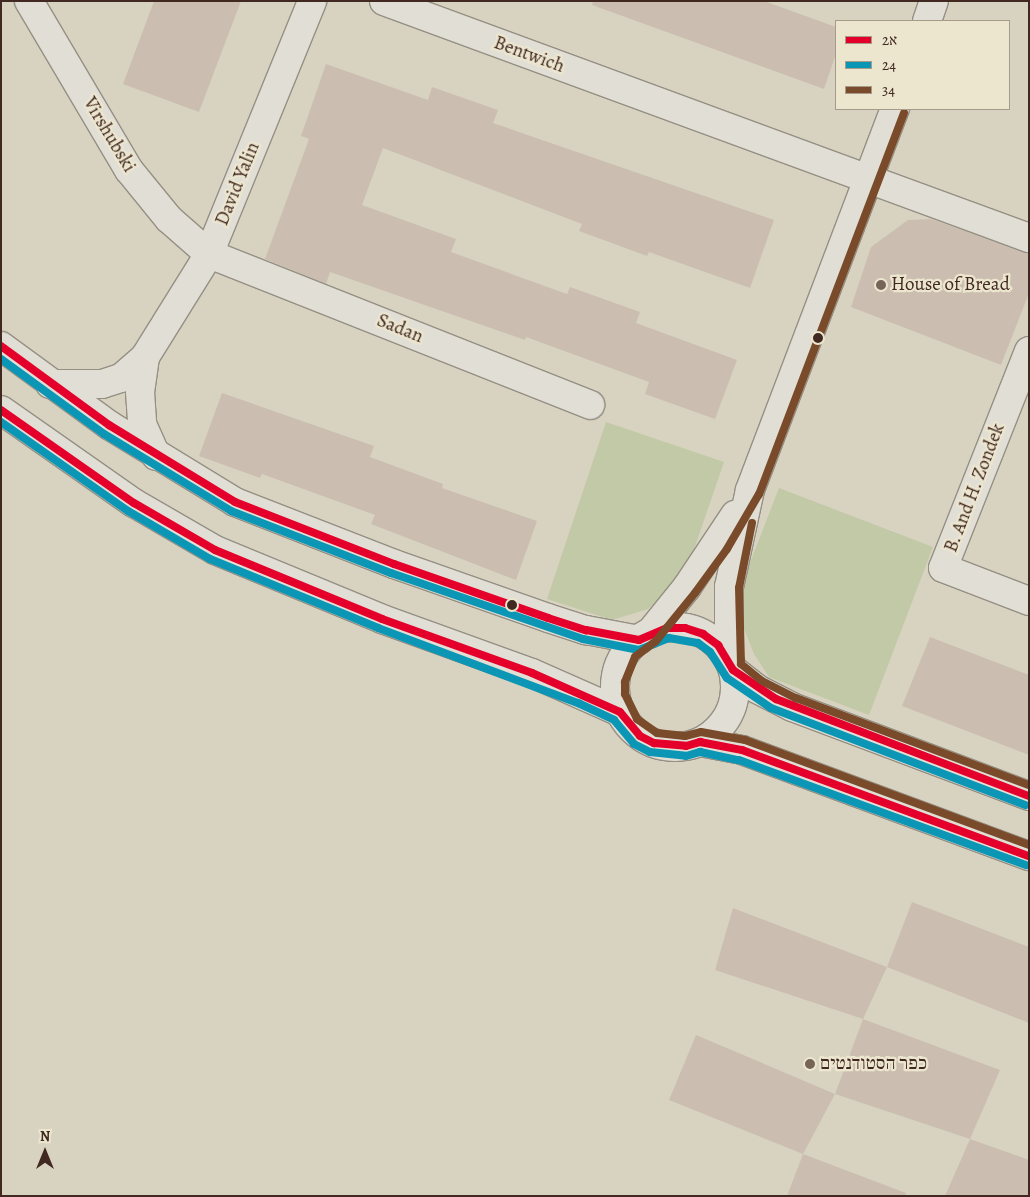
<!DOCTYPE html>
<meta charset="utf-8">
<style>
body{margin:0}
#map{position:relative;width:1030px;height:1197px;overflow:hidden;background:#d8d3c0;font-family:Alegreya,"Frank Ruhl Libre",serif}
div>[style]{position:absolute}
[style*='--x']{left:calc(var(--x)*1px);top:calc(var(--y)*1px);width:calc(var(--w)*1px);rotate:calc(var(--a)*1deg)}
.green>*{inset:0;background:#c2c9a6}
.building>*{inset:0;background:#cbbeb1}
.path>*{height:3px;margin-top:-1.5px;transform-origin:0;background:repeating-linear-gradient(90deg,#a7a29a 0 1px,transparent 0 3.5px)}
.roads{filter:drop-shadow(1px 0 #958f84) drop-shadow(-1px 0 #958f84) drop-shadow(0 1px #958f84) drop-shadow(0 -1px #958f84)}
.street>*{height:28px;margin:-14px;padding:0 14px;transform-origin:14px;border-radius:14px;background:#e1dfd5}
.secondary>*{height:28px;margin:-14px;padding:0 14px;transform-origin:14px;border-radius:14px;background:#e1dfd5}
.secondary>.ring{margin:-14px;padding:0;box-sizing:content-box;background:none;border:28px solid #e1dfd5;border-radius:50%}
.bus-1>*{height:8px;margin:-4px;padding:0 4px;transform-origin:4px;border-radius:4px;background:#e4002b}
.bus-2>*{height:8px;margin:-4px;padding:0 4px;transform-origin:4px;border-radius:4px;background:#0a96b4}
.bus-3>*{height:8px;margin:-4px;padding:0 4px;transform-origin:4px;border-radius:4px;background:#7a4b2a}
.dots>*{width:14px;height:14px;translate:-50% -50%;box-sizing:border-box;border:2px solid #ede6cf;border-radius:50%}
span{translate:-50% -50%;white-space:nowrap;text-align:center;line-height:1.15;-webkit-text-stroke:4.5px #ede6cf;paint-order:stroke}
.street-label{font-size:19px;color:#412921}
.poi-label{font-size:19px;color:#412921}
.left{translate:0 -50%;text-align:left}
.frame{position:absolute;inset:0;border:2px solid #412921;pointer-events:none}
.legend{position:absolute;left:835px;top:20px;width:175px;height:90px;box-sizing:border-box;background:#ede6cf;border:1px solid #a89a89;margin:0;padding:6px 9px;list-style:none;font-size:15px;color:#412921}
.legend li{display:flex;align-items:center;gap:10px;height:25px}
.legend b{width:25px;border:1px solid #a89a89}
.north{position:absolute;left:20px;top:1127px;width:50px;height:50px;-webkit-text-stroke:4px #ede6cf;paint-order:stroke;rotate:0deg;font-size:14px;font-weight:700;line-height:20px;text-align:center;color:#412921}
.north::after{content:'';display:block;margin:auto;width:18px;height:22px;background:#412921;clip-path:polygon(50% 0,100% 100%,50% 72%,0 100%)}
</style>
<div id="map">
<div class="green">
<div style="clip-path:polygon(606px 422px,724px 462px,689px 564px,671px 589px,648px 609px,612px 620px,547px 599px)"></div>
<div style="clip-path:polygon(779px 488px,933px 547px,869px 715px,769px 677px,754px 654px,741px 621px,741px 586px)"></div>
</div>
<div class="building">
<div style="clip-path:polygon(154px 1px,241px 1px,199px 112px,123px 84px)"></div>
<div style="clip-path:polygon(593px 1px,764px 1px,836px 27px,836px 54px,824px 89px,592px 5px)"></div>
<div style="clip-path:polygon(326px 64px,428px 100px,432px 87px,498px 110px,493px 123px,774px 220px,750px 288px,649px 252px,647px 256px,579px 231px,582px 224px,383px 148px,362px 205px,456px 239px,451px 252px,567px 294px,570px 287px,640px 312px,636px 323px,737px 360px,715px 419px,645px 394px,649px 382px,526px 337px,525px 340px,330px 272px,326px 284px,265px 259px,309px 139px,301px 136px)"></div>
<div style="clip-path:polygon(931px 219px,1029px 253px,1029px 293px,1001px 365px,851px 307px,871px 247px,908px 220px)"></div>
<div style="clip-path:polygon(222px 393px,374px 446px,370px 457px,443px 484px,442px 488px,537px 521px,516px 580px,371px 524px,375px 515px,262px 474px,260px 478px,199px 456px)"></div>
<div style="clip-path:polygon(930px 637px,1029px 675px,1029px 755px,902px 706px)"></div>
<div style="clip-path:polygon(912px 902px,1029px 947px,1029px 1023px,887px 967px)"></div>
<div style="clip-path:polygon(733px 908px,887px 967px,863px 1019px,715px 970px)"></div>
<div style="clip-path:polygon(863px 1019px,1000px 1070px,970px 1139px,835px 1094px)"></div>
<div style="clip-path:polygon(696px 1035px,835px 1094px,803px 1154px,669px 1100px)"></div>
<div style="clip-path:polygon(970px 1139px,1029px 1160px,1029px 1196px,945px 1196px)"></div>
<div style="clip-path:polygon(803px 1154px,906px 1193px,905px 1196px,787px 1196px)"></div>
</div>
<div class="path">
<div style="--x:631;--y:743;--w:18;--a:29"></div>
<div style="--x:647;--y:752;--w:25;--a:9"></div>
</div>
<div class="roads">
<div class="street">
<div style="--x:29;--y:1;--w:196;--a:59.4"></div>
<div style="--x:129;--y:170;--w:63;--a:50.8"></div>
<div style="--x:169;--y:219;--w:53;--a:41.2"></div>
<div style="--x:209;--y:254;--w:410;--a:21.6"></div>
<div style="--x:384;--y:1;--w:687;--a:20.18"></div>
<div style="--x:1029;--y:351;--w:233;--a:111.6"></div>
<div style="--x:943;--y:568;--w:92;--a:21"></div>
<div style="--x:145;--y:357;--w:35;--a:98"></div>
<div style="--x:140;--y:392;--w:32;--a:86"></div>
<div style="--x:142;--y:424;--w:35;--a:66"></div>
<div style="--x:50;--y:384;--w:52;--a:0"></div>
<div style="--x:102;--y:384;--w:20;--a:-18"></div>
<div style="--x:121;--y:378;--w:32;--a:-41"></div>
<div style="--x:145;--y:357;--w:121;--a:-58.1"></div>
<div style="--x:209;--y:254;--w:273;--a:-67.8"></div>
</div>
<div class="secondary">
<div style="--x:927;--y:21;--w:21;--a:-71"></div>
<div style="--x:1;--y:346;--w:134;--a:36.2"></div>
<div style="--x:109;--y:425;--w:148;--a:31.4"></div>
<div style="--x:235;--y:502;--w:171;--a:21.3"></div>
<div style="--x:394;--y:564;--w:163;--a:19.3"></div>
<div style="--x:548;--y:618;--w:40;--a:18"></div>
<div style="--x:586;--y:630;--w:54;--a:10.7"></div>
<div style="--x:1;--y:410;--w:162;--a:35"></div>
<div style="--x:134;--y:503;--w:94;--a:30.1"></div>
<div style="--x:215;--y:550;--w:181;--a:22.4"></div>
<div style="--x:382;--y:619;--w:159;--a:19.8"></div>
<div style="--x:532;--y:673;--w:96;--a:23.9"></div>
<div class="ring" style="left:615px;top:627px;width:92px;height:92px"></div>
<div style="--x:649;--y:634;--w:60;--a:-51"></div>
<div style="--x:687;--y:587;--w:87;--a:-56.3"></div>
<div style="--x:729;--y:661;--w:74;--a:-90"></div>
<div style="--x:729;--y:587;--w:99;--a:-77.8"></div>
<div style="--x:750;--y:490;--w:408;--a:-69.2"></div>
<div style="--x:733;--y:670;--w:31;--a:38"></div>
<div style="--x:757;--y:689;--w:39;--a:27"></div>
<div style="--x:792;--y:707;--w:253;--a:20.6"></div>
<div style="--x:700;--y:742;--w:43;--a:10.8"></div>
<div style="--x:742;--y:750;--w:306;--a:20.3"></div>
</div>
</div>
<div class="bus-1">
<div style="--x:1;--y:346;--w:134;--a:36.2"></div>
<div style="--x:109;--y:425;--w:148;--a:31.4"></div>
<div style="--x:235;--y:502;--w:171;--a:21.3"></div>
<div style="--x:394;--y:564;--w:163;--a:19.3"></div>
<div style="--x:548;--y:618;--w:40;--a:18"></div>
<div style="--x:586;--y:630;--w:54;--a:10.7"></div>
<div style="--x:1;--y:410;--w:162;--a:35"></div>
<div style="--x:134;--y:503;--w:94;--a:30.1"></div>
<div style="--x:215;--y:550;--w:181;--a:22.4"></div>
<div style="--x:382;--y:619;--w:159;--a:19.8"></div>
<div style="--x:532;--y:673;--w:96;--a:23.9"></div>
<div style="--x:639;--y:640;--w:30;--a:-23"></div>
<div style="--x:667;--y:628;--w:18;--a:0"></div>
<div style="--x:685;--y:628;--w:19;--a:18"></div>
<div style="--x:703;--y:634;--w:19;--a:36"></div>
<div style="--x:718;--y:645;--w:29;--a:59"></div>
<div style="--x:733;--y:670;--w:52;--a:34"></div>
<div style="--x:776;--y:699;--w:271;--a:21"></div>
<div style="--x:620;--y:712;--w:31;--a:50"></div>
<div style="--x:640;--y:736;--w:16;--a:27"></div>
<div style="--x:654;--y:743;--w:32;--a:5"></div>
<div style="--x:686;--y:746;--w:15;--a:-16"></div>
<div style="--x:700;--y:742;--w:43;--a:10.8"></div>
<div style="--x:742;--y:750;--w:306;--a:20.3"></div>
</div>
<div class="bus-2">
<div style="--x:1;--y:359;--w:127;--a:36.1"></div>
<div style="--x:104;--y:434;--w:149;--a:31.2"></div>
<div style="--x:231;--y:511;--w:172;--a:21.2"></div>
<div style="--x:391;--y:573;--w:203;--a:19"></div>
<div style="--x:583;--y:639;--w:57;--a:11.1"></div>
<div style="--x:639;--y:650;--w:32;--a:-22"></div>
<div style="--x:669;--y:638;--w:29;--a:10"></div>
<div style="--x:698;--y:643;--w:15;--a:37"></div>
<div style="--x:710;--y:652;--w:31;--a:57"></div>
<div style="--x:727;--y:678;--w:53;--a:34.3"></div>
<div style="--x:771;--y:708;--w:272;--a:20.9"></div>
<div style="--x:1;--y:422;--w:155;--a:35"></div>
<div style="--x:128;--y:511;--w:95;--a:30.3"></div>
<div style="--x:210;--y:559;--w:182;--a:22.3"></div>
<div style="--x:378;--y:628;--w:214;--a:20.6"></div>
<div style="--x:578;--y:703;--w:40;--a:25"></div>
<div style="--x:614;--y:720;--w:31;--a:50"></div>
<div style="--x:634;--y:744;--w:18;--a:27"></div>
<div style="--x:650;--y:752;--w:36;--a:6"></div>
<div style="--x:686;--y:756;--w:15;--a:-16"></div>
<div style="--x:700;--y:752;--w:40;--a:12"></div>
<div style="--x:739;--y:760;--w:306;--a:20.1"></div>
</div>
<div class="bus-3">
<div style="--x:904;--y:113;--w:408;--a:110.8"></div>
<div style="--x:759;--y:494;--w:64;--a:120.2"></div>
<div style="--x:727;--y:549;--w:54;--a:126"></div>
<div style="--x:695;--y:593;--w:62;--a:129.1"></div>
<div style="--x:656;--y:641;--w:26;--a:143"></div>
<div style="--x:635;--y:657;--w:27;--a:112"></div>
<div style="--x:625;--y:682;--w:12;--a:90"></div>
<div style="--x:625;--y:694;--w:28;--a:64"></div>
<div style="--x:637;--y:719;--w:24;--a:35"></div>
<div style="--x:657;--y:733;--w:28;--a:6"></div>
<div style="--x:685;--y:736;--w:16;--a:-14"></div>
<div style="--x:701;--y:732;--w:45;--a:10.3"></div>
<div style="--x:745;--y:740;--w:303;--a:20.3"></div>
<div style="--x:752;--y:523;--w:66;--a:101.3"></div>
<div style="--x:739;--y:588;--w:76;--a:88.5"></div>
<div style="--x:741;--y:664;--w:27;--a:39"></div>
<div style="--x:762;--y:681;--w:38;--a:27"></div>
<div style="--x:796;--y:698;--w:249;--a:20.5"></div>
</div>
<div class="dots">
<div style="left:881px;top:285px;background:#766459"></div>
<div style="left:818px;top:338px;background:#412921"></div>
<div style="left:512px;top:605px;background:#412921"></div>
<div style="left:810px;top:1064px;background:#766459"></div>
</div>
<div class="street-label">
<span style="left:529px;top:55px;rotate:20deg">Bentwich</span>
<span style="left:109px;top:135px;rotate:59deg">Virshubski</span>
<span style="left:238px;top:184px;rotate:-68deg">David Yalin</span>
<span style="left:400px;top:329px;rotate:22deg">Sadan</span>
<span style="left:975px;top:488px;rotate:-69deg">B. And H. Zondek</span>
</div>
<div class="poi-label">
<span class="left" style="left:891px;top:285px">House of Bread</span>
<span class="left" style="left:820px;top:1064px">כפר הסטודנטים</span>
</div>
<div class="frame"></div>
<ul class="legend">
<li><b style="height:6px;background:#e4002b"></b>2א</li>
<li><b style="height:6px;background:#0a96b4"></b>24</li>
<li><b style="height:6px;background:#7a4b2a"></b>34</li>
</ul>
<div class="north">N</div>
</div>
